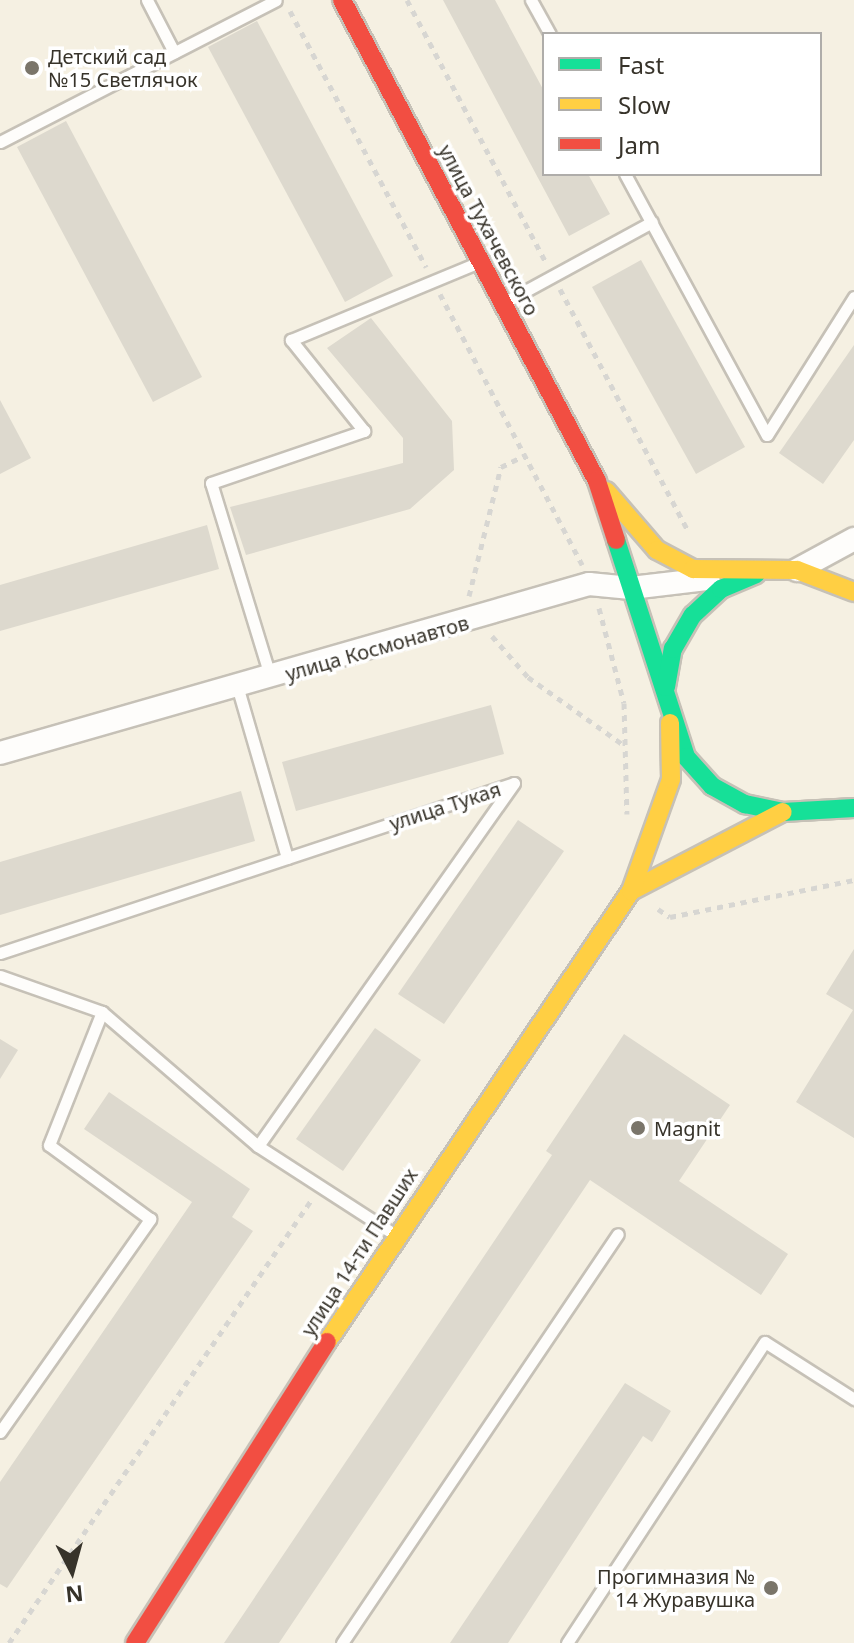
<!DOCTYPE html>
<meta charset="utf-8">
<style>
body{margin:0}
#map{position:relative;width:854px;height:1643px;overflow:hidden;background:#f5f0e2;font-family:"Noto Sans",sans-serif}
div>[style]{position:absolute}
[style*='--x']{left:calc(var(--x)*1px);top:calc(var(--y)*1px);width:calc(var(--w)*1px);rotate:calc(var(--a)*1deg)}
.building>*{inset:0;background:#ddd9ce}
.path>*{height:5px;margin-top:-2.5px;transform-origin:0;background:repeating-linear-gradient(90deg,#d7d6d2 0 6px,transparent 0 12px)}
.roads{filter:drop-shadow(2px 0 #c6c1b7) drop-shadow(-2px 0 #c6c1b7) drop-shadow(0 2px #c6c1b7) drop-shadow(0 -2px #c6c1b7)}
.lane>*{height:11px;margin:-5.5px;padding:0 5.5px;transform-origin:5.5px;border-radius:5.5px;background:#fefdfb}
.street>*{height:22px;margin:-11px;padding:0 11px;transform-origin:11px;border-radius:11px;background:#fefdfb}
.fast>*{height:18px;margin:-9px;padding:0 9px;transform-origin:9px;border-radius:9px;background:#16e098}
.slow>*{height:18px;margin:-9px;padding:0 9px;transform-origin:9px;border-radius:9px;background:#ffcf43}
.jam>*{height:18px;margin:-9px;padding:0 9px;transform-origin:9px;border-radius:9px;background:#f24e42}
.dots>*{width:22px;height:22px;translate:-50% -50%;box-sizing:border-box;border:4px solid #fff;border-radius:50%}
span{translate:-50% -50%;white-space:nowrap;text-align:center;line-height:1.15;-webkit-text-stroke:7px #fff;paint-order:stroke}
.poi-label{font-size:20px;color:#37332a}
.left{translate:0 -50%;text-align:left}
.right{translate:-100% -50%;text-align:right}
.street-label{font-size:20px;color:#37332a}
.legend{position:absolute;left:542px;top:32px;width:280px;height:144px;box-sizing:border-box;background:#fff;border:2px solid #afadaa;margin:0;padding:10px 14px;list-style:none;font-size:24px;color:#37332a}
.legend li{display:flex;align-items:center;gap:16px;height:40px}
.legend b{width:40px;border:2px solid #afadaa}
.north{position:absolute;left:32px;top:1531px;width:80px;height:80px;-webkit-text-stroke:6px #fff;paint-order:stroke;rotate:174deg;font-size:22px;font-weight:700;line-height:32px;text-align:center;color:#37332a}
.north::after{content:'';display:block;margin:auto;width:28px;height:36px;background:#37332a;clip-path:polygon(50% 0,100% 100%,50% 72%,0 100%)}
</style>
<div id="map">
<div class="building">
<div style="clip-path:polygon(443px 0,495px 0,544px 91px,544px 174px,588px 174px,610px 214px,569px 236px)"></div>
<div style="clip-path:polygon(257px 21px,393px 276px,345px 302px,208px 47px)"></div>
<div style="clip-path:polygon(66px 121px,202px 377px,153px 402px,17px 147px)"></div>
<div style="clip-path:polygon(641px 260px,745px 447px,696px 474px,592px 287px)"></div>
<div style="clip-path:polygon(371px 318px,452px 421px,454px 470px,410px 509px,246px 555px,230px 507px,403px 463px,403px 438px,327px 348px)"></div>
<div style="clip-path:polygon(854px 345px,854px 440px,823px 484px,779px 453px)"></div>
<div style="clip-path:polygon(0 400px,31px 458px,0 474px)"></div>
<div style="clip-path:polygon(207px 525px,219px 569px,0 631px,0 585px)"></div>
<div style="clip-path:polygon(491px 705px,504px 754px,296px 811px,282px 762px)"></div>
<div style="clip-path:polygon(241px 791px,255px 841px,0 915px,0 862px)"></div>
<div style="clip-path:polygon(518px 820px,564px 851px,444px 1024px,398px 994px)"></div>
<div style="clip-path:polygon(854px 949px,854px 1138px,796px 1102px,853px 1010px,826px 994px)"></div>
<div style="clip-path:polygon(375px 1028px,421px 1060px,343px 1171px,296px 1139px)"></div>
<div style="clip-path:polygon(624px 1034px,730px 1105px,679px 1181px,788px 1254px,761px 1295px,590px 1180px,279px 1643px,224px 1643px,552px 1155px,546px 1151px)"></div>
<div style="clip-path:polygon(0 1039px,18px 1050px,0 1079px)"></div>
<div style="clip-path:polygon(109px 1092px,250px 1189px,232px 1217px,253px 1231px,7px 1588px,0 1584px,0 1482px,192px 1202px,84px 1129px)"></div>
<div style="clip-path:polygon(625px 1383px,671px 1411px,652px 1442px,643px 1436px,508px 1643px,450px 1643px)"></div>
</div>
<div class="path">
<div style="--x:407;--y:0;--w:297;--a:62.1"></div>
<div style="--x:290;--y:11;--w:290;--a:62"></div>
<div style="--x:560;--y:289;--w:274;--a:62.1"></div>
<div style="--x:440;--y:294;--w:306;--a:62.3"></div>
<div style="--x:469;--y:596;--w:133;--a:-76.1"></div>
<div style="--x:501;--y:467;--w:28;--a:-26"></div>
<div style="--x:599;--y:608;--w:98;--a:75.3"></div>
<div style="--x:624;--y:703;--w:111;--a:88.5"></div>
<div style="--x:492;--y:636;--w:55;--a:48.7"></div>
<div style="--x:528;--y:677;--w:119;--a:35.4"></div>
<div style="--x:658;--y:909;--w:14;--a:34"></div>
<div style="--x:670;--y:917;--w:188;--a:-11.4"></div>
<div style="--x:9;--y:1643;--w:538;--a:-55.69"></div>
</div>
<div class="roads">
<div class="lane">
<div style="--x:147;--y:0;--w:59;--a:62.6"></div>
<div style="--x:531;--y:0;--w:39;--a:61"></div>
<div style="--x:0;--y:142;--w:310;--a:-27.2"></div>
<div style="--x:625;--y:174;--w:297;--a:61.5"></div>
<div style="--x:767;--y:435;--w:163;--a:-57.8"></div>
<div style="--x:507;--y:301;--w:165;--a:-28.6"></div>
<div style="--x:271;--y:679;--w:205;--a:-107"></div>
<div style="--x:211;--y:483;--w:162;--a:-18.8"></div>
<div style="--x:364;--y:431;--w:117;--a:-128.7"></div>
<div style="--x:291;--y:340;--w:201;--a:-22.5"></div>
<div style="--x:238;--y:689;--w:176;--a:73.8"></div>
<div style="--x:0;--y:953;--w:541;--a:-18.3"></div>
<div style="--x:514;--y:783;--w:444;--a:125.2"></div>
<div style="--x:0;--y:976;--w:108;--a:19.4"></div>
<div style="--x:102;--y:1012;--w:206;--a:40.7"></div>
<div style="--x:258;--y:1146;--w:158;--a:32.9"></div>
<div style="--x:0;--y:1432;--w:261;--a:-54.8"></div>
<div style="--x:150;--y:1219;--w:125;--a:-143.8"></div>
<div style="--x:49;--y:1145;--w:143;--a:-68.3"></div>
<div style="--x:342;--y:1643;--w:493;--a:-56"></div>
<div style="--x:567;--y:1643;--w:360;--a:-56.7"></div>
<div style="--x:765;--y:1342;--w:106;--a:32.6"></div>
</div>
<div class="street">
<div style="--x:797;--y:570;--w:65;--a:-28.5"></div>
<div style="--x:0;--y:753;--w:613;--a:-16.01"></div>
<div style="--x:589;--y:584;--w:42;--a:5.4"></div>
<div style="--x:631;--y:588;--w:78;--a:-6.7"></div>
</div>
<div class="fast">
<div style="--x:616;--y:540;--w:228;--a:72.1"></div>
<div style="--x:686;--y:757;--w:39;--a:48"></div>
<div style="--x:712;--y:786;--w:38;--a:29"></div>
<div style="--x:745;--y:804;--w:39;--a:12"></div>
<div style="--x:783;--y:812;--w:71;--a:-3.2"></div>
<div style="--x:666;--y:687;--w:39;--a:-80"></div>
<div style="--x:673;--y:649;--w:39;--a:-60"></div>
<div style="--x:693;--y:615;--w:38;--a:-43"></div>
<div style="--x:721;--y:589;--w:38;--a:-23"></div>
</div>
<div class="slow">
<div style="--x:606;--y:491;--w:78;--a:49.2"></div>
<div style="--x:657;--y:550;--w:41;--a:27.8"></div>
<div style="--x:693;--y:569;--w:104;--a:0.6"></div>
<div style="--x:797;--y:570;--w:61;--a:21.1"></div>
<div style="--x:631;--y:891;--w:171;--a:-27.5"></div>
<div style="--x:327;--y:1342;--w:544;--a:-56.02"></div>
<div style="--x:631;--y:891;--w:119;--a:-70.3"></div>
<div style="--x:671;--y:779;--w:56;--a:-91"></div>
</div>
<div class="jam">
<div style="--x:342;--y:0;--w:544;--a:62.07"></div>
<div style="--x:597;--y:481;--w:62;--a:72.1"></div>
<div style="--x:135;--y:1643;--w:357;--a:-57.5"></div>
</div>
</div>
<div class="dots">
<div style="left:32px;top:68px;background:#7a756a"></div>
<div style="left:638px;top:1128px;background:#7a756a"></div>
<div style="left:771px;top:1588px;background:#7a756a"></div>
</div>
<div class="poi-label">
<span class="left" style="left:48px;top:68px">Детский сад<br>№15 Светлячок</span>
<span class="left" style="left:654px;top:1128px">Magnit</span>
<span class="right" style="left:755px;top:1588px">Прогимназия №<br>14 Журавушка</span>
</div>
<div class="street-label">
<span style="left:489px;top:230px;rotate:62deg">улица Тухачевского</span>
<span style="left:377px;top:648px;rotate:-16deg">улица Космонавтов</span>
<span style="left:445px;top:806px;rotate:-18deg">улица Тукая</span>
<span style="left:359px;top:1252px;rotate:-57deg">улица 14-ти Павших</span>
</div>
<ul class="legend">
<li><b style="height:10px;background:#16e098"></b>Fast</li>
<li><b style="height:10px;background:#ffcf43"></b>Slow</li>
<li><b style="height:10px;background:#f24e42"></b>Jam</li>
</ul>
<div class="north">N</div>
</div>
